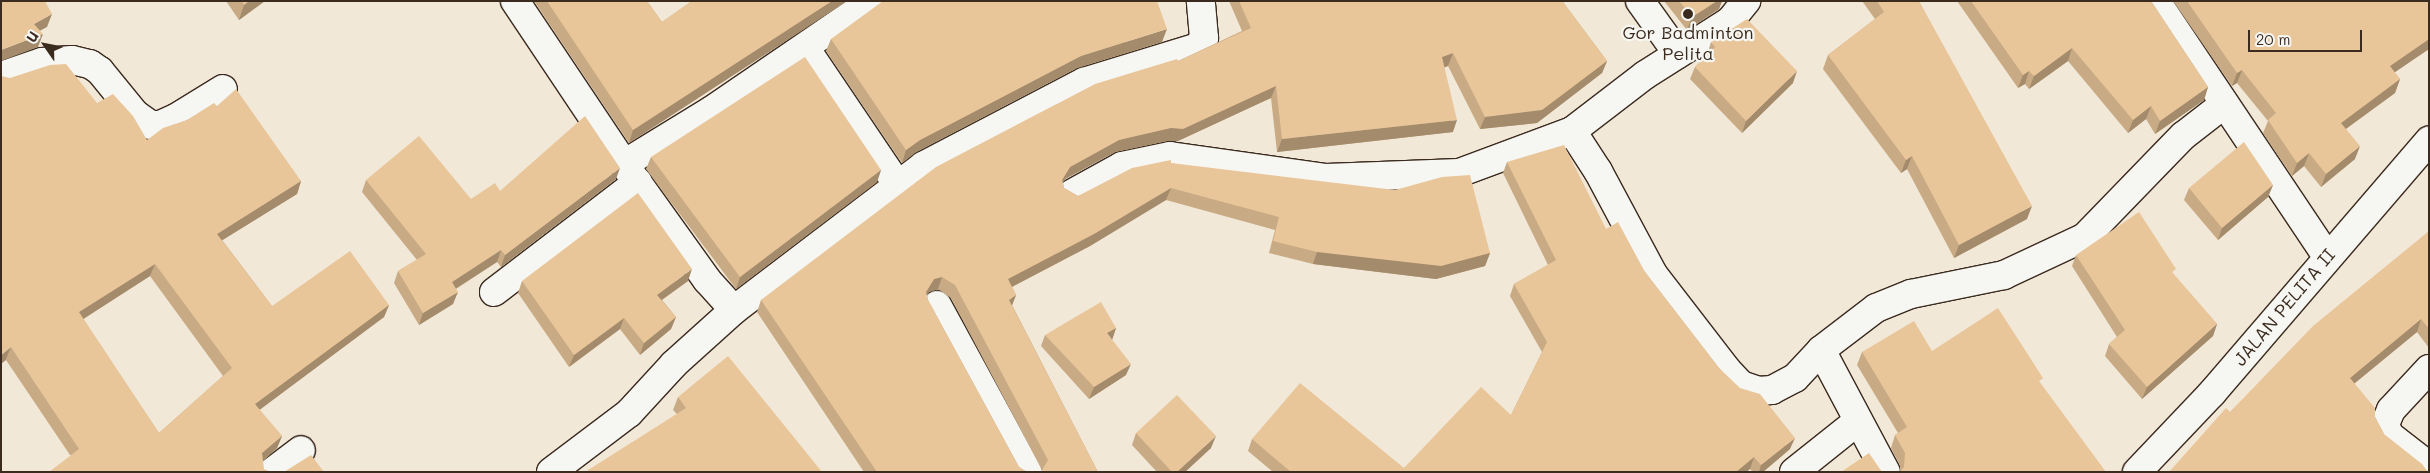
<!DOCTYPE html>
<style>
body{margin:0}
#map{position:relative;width:2430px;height:473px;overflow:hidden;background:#f2e8d8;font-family:Mali,sans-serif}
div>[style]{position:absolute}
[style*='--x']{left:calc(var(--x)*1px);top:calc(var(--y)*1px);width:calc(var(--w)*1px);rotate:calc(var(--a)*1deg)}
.roads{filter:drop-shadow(1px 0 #3b2a1e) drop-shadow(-1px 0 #3b2a1e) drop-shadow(0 1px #3b2a1e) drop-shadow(0 -1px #3b2a1e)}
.street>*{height:28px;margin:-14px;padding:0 14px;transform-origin:14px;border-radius:14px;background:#f6f6f2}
.wall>*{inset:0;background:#c8aa84}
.shaded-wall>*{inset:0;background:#a38b6c}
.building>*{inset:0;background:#e9c69a}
.dots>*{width:14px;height:14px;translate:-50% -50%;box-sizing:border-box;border:2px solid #f6f6f2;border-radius:50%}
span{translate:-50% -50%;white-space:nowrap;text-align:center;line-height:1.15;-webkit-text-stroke:4.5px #f6f6f2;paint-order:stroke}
.poi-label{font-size:18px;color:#3b2a1e}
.street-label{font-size:18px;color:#3b2a1e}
.frame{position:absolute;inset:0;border:2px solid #3b2a1e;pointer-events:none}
.north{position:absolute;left:20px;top:20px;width:50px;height:50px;-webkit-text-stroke:4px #f6f6f2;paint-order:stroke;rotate:303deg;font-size:14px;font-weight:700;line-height:20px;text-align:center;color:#3b2a1e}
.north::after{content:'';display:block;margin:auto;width:18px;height:22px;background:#3b2a1e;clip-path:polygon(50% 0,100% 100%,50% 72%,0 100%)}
.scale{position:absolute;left:2248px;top:30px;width:114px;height:22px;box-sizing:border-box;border:2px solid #3b2a1e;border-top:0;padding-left:6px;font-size:15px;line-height:18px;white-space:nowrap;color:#3b2a1e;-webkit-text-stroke:4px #f6f6f2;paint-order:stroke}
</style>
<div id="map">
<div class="roads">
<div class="street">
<div style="--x:515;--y:1;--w:196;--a:56.2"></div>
<div style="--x:624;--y:164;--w:143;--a:54.4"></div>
<div style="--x:707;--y:280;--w:40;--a:48"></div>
<div style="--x:1640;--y:1;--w:65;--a:54.4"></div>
<div style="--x:2156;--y:1;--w:307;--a:56.2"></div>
<div style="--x:806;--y:49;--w:163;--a:56"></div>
<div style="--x:1;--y:76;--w:43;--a:-18.9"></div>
<div style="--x:42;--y:62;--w:30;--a:-4"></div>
<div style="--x:72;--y:60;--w:18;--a:13"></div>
<div style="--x:90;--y:64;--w:12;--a:35"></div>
<div style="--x:100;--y:71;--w:55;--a:50.9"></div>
<div style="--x:135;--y:114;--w:19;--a:35"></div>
<div style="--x:151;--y:125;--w:9;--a:0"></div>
<div style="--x:160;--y:125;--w:17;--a:-24"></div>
<div style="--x:176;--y:118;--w:55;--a:-31.7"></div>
<div style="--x:1572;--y:131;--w:48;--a:57"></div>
<div style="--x:1598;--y:171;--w:117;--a:61.9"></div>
<div style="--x:1653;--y:274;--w:121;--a:52.4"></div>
<div style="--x:1727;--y:370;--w:21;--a:47"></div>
<div style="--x:1741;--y:385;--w:18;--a:19"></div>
<div style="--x:1758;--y:391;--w:14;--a:-4"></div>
<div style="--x:1772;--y:390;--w:26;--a:-28"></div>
<div style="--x:1795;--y:378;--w:38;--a:-47"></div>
<div style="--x:1821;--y:350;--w:69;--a:-37.4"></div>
<div style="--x:1876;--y:308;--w:38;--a:-22"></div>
<div style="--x:1911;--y:294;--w:95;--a:-11.5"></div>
<div style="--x:2004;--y:275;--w:89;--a:-25.1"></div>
<div style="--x:2085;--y:237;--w:141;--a:-45.9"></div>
<div style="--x:2183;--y:136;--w:51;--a:-37.8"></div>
<div style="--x:624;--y:164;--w:103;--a:-31.5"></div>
<div style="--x:712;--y:110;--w:194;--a:-34.3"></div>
<div style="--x:1073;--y:193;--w:56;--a:-28.9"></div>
<div style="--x:1122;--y:166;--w:49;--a:-11.8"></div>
<div style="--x:1170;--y:156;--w:158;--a:8"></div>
<div style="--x:1326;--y:178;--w:133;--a:-2.2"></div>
<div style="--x:1459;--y:173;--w:121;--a:-20.4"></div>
<div style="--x:1572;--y:131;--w:92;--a:-37.5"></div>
<div style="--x:1645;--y:75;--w:101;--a:-32.4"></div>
<div style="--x:1730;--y:21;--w:26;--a:-51"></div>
<div style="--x:494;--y:292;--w:181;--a:-37.4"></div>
<div style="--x:937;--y:305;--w:190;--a:61.4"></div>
<div style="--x:1821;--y:350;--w:138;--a:62"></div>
<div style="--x:2429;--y:369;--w:56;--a:132.8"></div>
<div style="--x:2391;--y:410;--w:15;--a:113"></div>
<div style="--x:2385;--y:424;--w:12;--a:70"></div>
<div style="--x:2389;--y:435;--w:51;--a:37.8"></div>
<div style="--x:272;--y:472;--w:36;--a:-37"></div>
<div style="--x:551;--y:472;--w:98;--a:-37.1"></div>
<div style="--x:629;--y:413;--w:67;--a:-47.4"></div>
<div style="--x:674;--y:364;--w:81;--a:-42"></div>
<div style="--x:734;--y:310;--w:238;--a:-37.3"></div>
<div style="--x:923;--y:166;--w:182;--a:-27.6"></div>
<div style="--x:1084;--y:82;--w:119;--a:-17.1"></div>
<div style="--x:1198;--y:47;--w:11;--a:-56"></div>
<div style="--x:1204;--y:38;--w:37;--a:-95"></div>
<div style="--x:1794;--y:472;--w:82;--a:-38.6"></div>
<div style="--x:2137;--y:472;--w:109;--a:-46.5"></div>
<div style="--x:2212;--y:393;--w:333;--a:-49.3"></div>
</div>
</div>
<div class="wall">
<div style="clip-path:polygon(226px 1px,265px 1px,239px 20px)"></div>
<div style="clip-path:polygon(534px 1px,647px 1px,662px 22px,692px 1px,847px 1px,629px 143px)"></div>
<div style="clip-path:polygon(1229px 1px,1564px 1px,1563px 2px,1607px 61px,1602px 73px,1537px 123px,1480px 129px,1448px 66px,1444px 67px,1453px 132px,1277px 152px,1271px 98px,1178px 141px,1167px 141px,1115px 152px,1065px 179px,1063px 183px,1064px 188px,1078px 196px,1171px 163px,1490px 253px,1485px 266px,1436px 279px,1313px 264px,1269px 253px,1275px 230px,1166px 200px,1090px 246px,1012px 287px,1016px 295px,1012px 305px,1098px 472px,1042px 470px,951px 298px,938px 289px,929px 292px,927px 295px,928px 300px,1019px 467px,1027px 472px,864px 472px,757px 312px,761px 300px,1178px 61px,1242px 31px)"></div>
<div style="clip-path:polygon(1664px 1px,1722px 1px,1719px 9px,1687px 30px)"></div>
<div style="clip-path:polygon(1862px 1px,1919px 1px,2027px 219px,1954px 258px,1907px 169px,1901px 173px,1823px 69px,1828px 55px,1875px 19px)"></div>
<div style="clip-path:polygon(1957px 1px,2151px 1px,2208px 87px,2204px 100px,2155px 134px,2146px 119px,2128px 133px,2068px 61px,2029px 89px,2025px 84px,2018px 88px)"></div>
<div style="clip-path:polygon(2173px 1px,2429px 1px,2429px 49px,2394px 72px,2400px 79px,2395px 93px,2346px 129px,2355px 159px,2321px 187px,2304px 166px,2292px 176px,2263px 133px,2268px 121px,2237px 83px,2232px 86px)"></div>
<div style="clip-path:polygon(831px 39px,1162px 42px,1077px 68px,916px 152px,902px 163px,826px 51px)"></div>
<div style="clip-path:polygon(1711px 42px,1793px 83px,1742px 133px,1690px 79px,1695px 67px,1707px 55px)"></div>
<div style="clip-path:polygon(evenodd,97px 103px,147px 140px,187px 120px,217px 106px,301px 181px,297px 194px,222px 240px,272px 306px,389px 305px,384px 317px,259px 410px,282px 436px,277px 448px,263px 461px,70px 455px,6px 360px,97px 103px,150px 276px,223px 376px,159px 433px,83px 319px,150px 276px)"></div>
<div style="clip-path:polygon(651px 157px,881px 170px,877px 182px,736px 289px,646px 169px)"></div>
<div style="clip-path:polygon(1507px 162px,1606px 229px,1645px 272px,1719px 368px,1790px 449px,1763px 472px,1753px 472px,1750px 469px,1746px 472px,1273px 472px,1248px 451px,1252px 439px,1404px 468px,1511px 415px,1542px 352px,1510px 296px,1514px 284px,1548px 265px,1503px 173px)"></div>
<div style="clip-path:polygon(616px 179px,501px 267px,497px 262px,456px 289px,453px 304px,419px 325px,394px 283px,398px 271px,417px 260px,362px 192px,366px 180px,471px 199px,500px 191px)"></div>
<div style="clip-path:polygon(2273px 185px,2268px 197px,2218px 240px,2184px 200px,2189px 188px)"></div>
<div style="clip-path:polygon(2429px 231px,2429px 348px,2417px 332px,2354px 384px,2375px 417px,2384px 434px,2230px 412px)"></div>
<div style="clip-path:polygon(2076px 255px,2174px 275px,2217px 324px,2213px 336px,2142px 399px,2105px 356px,2109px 344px,2117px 337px,2072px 266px)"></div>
<div style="clip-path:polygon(522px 281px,688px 281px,662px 300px,676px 317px,671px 329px,640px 355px,620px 329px,569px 367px,518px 293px)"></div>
<div style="clip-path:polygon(1116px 328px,1112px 340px,1126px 375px,1089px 399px,1041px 346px,1045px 335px)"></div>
<div style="clip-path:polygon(1932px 351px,2043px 378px,1900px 471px,1900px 465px,1891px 448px,1895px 435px,1898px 433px,1857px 365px,1862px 352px)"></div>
<div style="clip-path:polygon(678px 397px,822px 472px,677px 414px,673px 410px)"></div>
<div style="clip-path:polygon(1136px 433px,1211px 448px,1185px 472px,1157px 472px,1132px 445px)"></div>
</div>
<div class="shaded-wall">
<div style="clip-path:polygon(249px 1px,265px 1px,239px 20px,244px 5px)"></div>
<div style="clip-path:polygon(832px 1px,847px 1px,629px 143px,633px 130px)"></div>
<div style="clip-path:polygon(1717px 1px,1722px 1px,1719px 9px,1687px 30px,1692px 17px)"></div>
<div style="clip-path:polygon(52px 14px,47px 27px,30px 36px,34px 24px)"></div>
<div style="clip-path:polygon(1167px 29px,1162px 42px,1077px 68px,916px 152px,902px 163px,906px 150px,920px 140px,1081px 56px)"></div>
<div style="clip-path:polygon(43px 34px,38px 47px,1px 61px,1px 50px)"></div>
<div style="clip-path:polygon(2429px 39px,2429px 49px,2385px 79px,2390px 66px)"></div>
<div style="clip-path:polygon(2072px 48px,2068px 61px,2029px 89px,2034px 76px)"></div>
<div style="clip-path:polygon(1453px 53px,1448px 66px,1438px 70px,1442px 57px)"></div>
<div style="clip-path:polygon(1607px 61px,1602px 73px,1537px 123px,1480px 129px,1485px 117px)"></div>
<div style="clip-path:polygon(2242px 70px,2237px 83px,2232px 86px,2237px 73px)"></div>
<div style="clip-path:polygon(1797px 71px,1793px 83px,1742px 133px,1746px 121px)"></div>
<div style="clip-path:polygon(2029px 71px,2025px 84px,2018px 88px,2023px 75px)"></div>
<div style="clip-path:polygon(2400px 79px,2395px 93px,2336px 136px,2341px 123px)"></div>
<div style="clip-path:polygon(1276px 86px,1271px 98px,1178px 141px,1167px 141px,1115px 152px,1065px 179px,1057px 192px,1062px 180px,1070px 167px,1119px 140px)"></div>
<div style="clip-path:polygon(2208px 87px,2204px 100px,2155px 134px,2160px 121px)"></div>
<div style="clip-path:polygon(2151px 106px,2146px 119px,2128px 133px,2133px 120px)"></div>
<div style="clip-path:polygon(1457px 120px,1453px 132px,1277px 152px,1282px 139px)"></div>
<div style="clip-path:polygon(2360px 146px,2355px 159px,2321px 187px,2326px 174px)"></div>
<div style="clip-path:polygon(2309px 153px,2304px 166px,2292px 176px,2297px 163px)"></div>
<div style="clip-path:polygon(1912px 156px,1907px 169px,1901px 173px,1906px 160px)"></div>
<div style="clip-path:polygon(620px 168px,616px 179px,501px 267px,505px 255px)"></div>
<div style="clip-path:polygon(881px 170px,877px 182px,736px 289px,740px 277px)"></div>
<div style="clip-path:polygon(301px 181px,297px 194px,213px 246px,217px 234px)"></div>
<div style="clip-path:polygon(2273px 185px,2268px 197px,2218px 240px,2222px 228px)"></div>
<div style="clip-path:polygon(1171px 188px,1166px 200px,1090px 246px,1004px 291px,1008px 279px)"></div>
<div style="clip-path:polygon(2032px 206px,2027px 219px,1954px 258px,1959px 245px)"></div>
<div style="clip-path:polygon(501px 250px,497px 262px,447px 294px,452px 282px)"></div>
<div style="clip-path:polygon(1317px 252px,1490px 253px,1485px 266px,1436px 279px,1313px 264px)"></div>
<div style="clip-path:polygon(155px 264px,150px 276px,74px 325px,79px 312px)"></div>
<div style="clip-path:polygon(692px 269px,688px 281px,653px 306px,657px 295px)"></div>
<div style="clip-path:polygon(942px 277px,938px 289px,929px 292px,921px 304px,926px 292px,934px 279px)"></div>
<div style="clip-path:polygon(458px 292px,453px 304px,419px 325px,423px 313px)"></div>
<div style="clip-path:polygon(1016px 295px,1011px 308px,1009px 300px)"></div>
<div style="clip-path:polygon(389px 305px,384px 317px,250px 417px,255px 404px)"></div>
<div style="clip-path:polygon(676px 317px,671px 329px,640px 355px,644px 343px)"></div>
<div style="clip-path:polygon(624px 318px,620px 329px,569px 367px,574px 355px)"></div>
<div style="clip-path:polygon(2421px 319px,2417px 332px,2345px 391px,2350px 378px)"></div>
<div style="clip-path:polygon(2217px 324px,2213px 336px,2142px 399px,2147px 387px)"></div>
<div style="clip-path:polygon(1116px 328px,1112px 340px,1107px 333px)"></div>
<div style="clip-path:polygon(11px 347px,6px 360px,1px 364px,1px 355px)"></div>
<div style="clip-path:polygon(1131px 364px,1126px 375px,1089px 399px,1094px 387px)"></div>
<div style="clip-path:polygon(282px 436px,277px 448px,258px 466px,262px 453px)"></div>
<div style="clip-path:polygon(1216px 436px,1211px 448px,1185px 472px,1177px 472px)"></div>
<div style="clip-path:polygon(1795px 438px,1790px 449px,1763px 472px,1759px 472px,1761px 465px)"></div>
<div style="clip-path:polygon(1754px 457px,1750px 469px,1746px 472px,1736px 472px)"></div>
</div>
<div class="building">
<div style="clip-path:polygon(1px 1px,45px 1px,52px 14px,34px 24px,43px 34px,1px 50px)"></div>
<div style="clip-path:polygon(242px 1px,249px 1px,244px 5px)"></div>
<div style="clip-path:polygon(547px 1px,647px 1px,662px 22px,692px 1px,832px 1px,633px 130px)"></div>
<div style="clip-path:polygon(883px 1px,1157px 1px,1167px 29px,1081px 56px,920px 140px,906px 150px,831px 39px)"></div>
<div style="clip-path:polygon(1239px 1px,1562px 1px,1607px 61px,1542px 110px,1485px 117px,1453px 53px,1442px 57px,1457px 120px,1282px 139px,1276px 86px,1183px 129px,1171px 128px,1119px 140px,1070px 167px,1062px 180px,1064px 188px,1078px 196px,1132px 168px,1171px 160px,1171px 163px,1395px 190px,1442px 177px,1470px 175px,1490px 253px,1441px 266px,1317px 252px,1273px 241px,1279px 217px,1171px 188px,1094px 234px,1008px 279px,1016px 295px,1009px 300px,1098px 472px,1041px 472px,1048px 460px,955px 285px,942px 277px,934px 279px,926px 292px,928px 300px,1019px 467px,1027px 472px,877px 472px,761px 300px,936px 167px,1095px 84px,1177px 59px,1178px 61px,1251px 28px)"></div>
<div style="clip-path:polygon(1679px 1px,1717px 1px,1692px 17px)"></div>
<div style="clip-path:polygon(1877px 1px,1919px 1px,2032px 206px,1959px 245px,1912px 156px,1906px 160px,1828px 55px,1884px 12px)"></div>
<div style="clip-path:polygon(1971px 1px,2151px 1px,2208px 87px,2160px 121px,2151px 106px,2133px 120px,2072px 48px,2034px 76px,2029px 71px,2023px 75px)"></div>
<div style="clip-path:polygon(2187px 1px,2429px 1px,2429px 39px,2390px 66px,2400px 79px,2341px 123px,2360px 146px,2326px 174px,2309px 153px,2297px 163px,2268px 120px,2276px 113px,2242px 70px,2237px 73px)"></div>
<div style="clip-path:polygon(1747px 19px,1797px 71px,1746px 121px,1695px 67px,1715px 47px,1711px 42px)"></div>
<div style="clip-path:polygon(805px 57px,881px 170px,740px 277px,651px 157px)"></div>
<div style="clip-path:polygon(evenodd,66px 64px,97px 103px,113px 94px,133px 116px,147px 140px,163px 128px,187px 120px,214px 103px,217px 106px,236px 89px,301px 181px,217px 234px,272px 306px,350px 251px,389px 305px,255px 404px,282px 436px,262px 453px,264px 469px,271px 472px,49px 472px,79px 449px,11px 347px,1px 355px,1px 76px,10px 78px,50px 65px,66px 64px,155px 264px,232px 368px,159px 433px,79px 312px,155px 264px)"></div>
<div style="clip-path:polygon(585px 116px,620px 168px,505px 255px,501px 250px,452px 282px,458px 292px,423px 313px,398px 271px,426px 254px,366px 180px,419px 136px,471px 199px,495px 183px,500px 191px)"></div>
<div style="clip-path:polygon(2244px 142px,2273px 185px,2222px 228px,2189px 188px)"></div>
<div style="clip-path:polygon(1564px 145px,1606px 229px,1618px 222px,1645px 272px,1719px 368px,1740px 388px,1760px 394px,1795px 438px,1761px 465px,1754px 457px,1736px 472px,1291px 472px,1252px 439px,1300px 383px,1404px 468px,1481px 387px,1511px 415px,1547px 342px,1514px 284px,1556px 260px,1507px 162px)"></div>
<div style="clip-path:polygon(638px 193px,692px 269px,657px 295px,676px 317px,644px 343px,624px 318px,574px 355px,522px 281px)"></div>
<div style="clip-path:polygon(2139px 212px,2176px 269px,2172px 272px,2217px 324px,2147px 387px,2109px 344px,2125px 330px,2076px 255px)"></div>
<div style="clip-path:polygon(2429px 231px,2429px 329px,2421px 319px,2350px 378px,2375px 408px,2375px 417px,2384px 434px,2422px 464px,2428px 472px,2169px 472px,2226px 408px,2230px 412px,2313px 326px)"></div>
<div style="clip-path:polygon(1101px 302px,1116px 328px,1107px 333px,1131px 364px,1094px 387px,1045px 335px)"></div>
<div style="clip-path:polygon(1998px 308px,2043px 378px,2039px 381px,2106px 472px,1899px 472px,1904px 467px,1905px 453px,1895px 435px,1907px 427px,1862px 352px,1914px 321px,1932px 351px)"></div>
<div style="clip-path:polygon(728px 356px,822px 472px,585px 472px,686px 408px,678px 397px)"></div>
<div style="clip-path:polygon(1177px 395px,1216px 436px,1177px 472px,1172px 472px,1136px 433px)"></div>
<div style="clip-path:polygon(1869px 453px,1882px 472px,1841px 472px)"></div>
<div style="clip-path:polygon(311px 455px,324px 472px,284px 472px)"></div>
</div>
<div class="dots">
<div style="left:1688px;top:14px;background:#3b2a1e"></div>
</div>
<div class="poi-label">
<span style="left:1688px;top:43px">Gor Badminton<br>Pelita</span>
</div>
<div class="street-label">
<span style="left:2284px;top:307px;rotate:-50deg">JALAN PELITA II</span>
</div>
<div class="frame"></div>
<div class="north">U</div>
<div class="scale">20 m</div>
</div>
